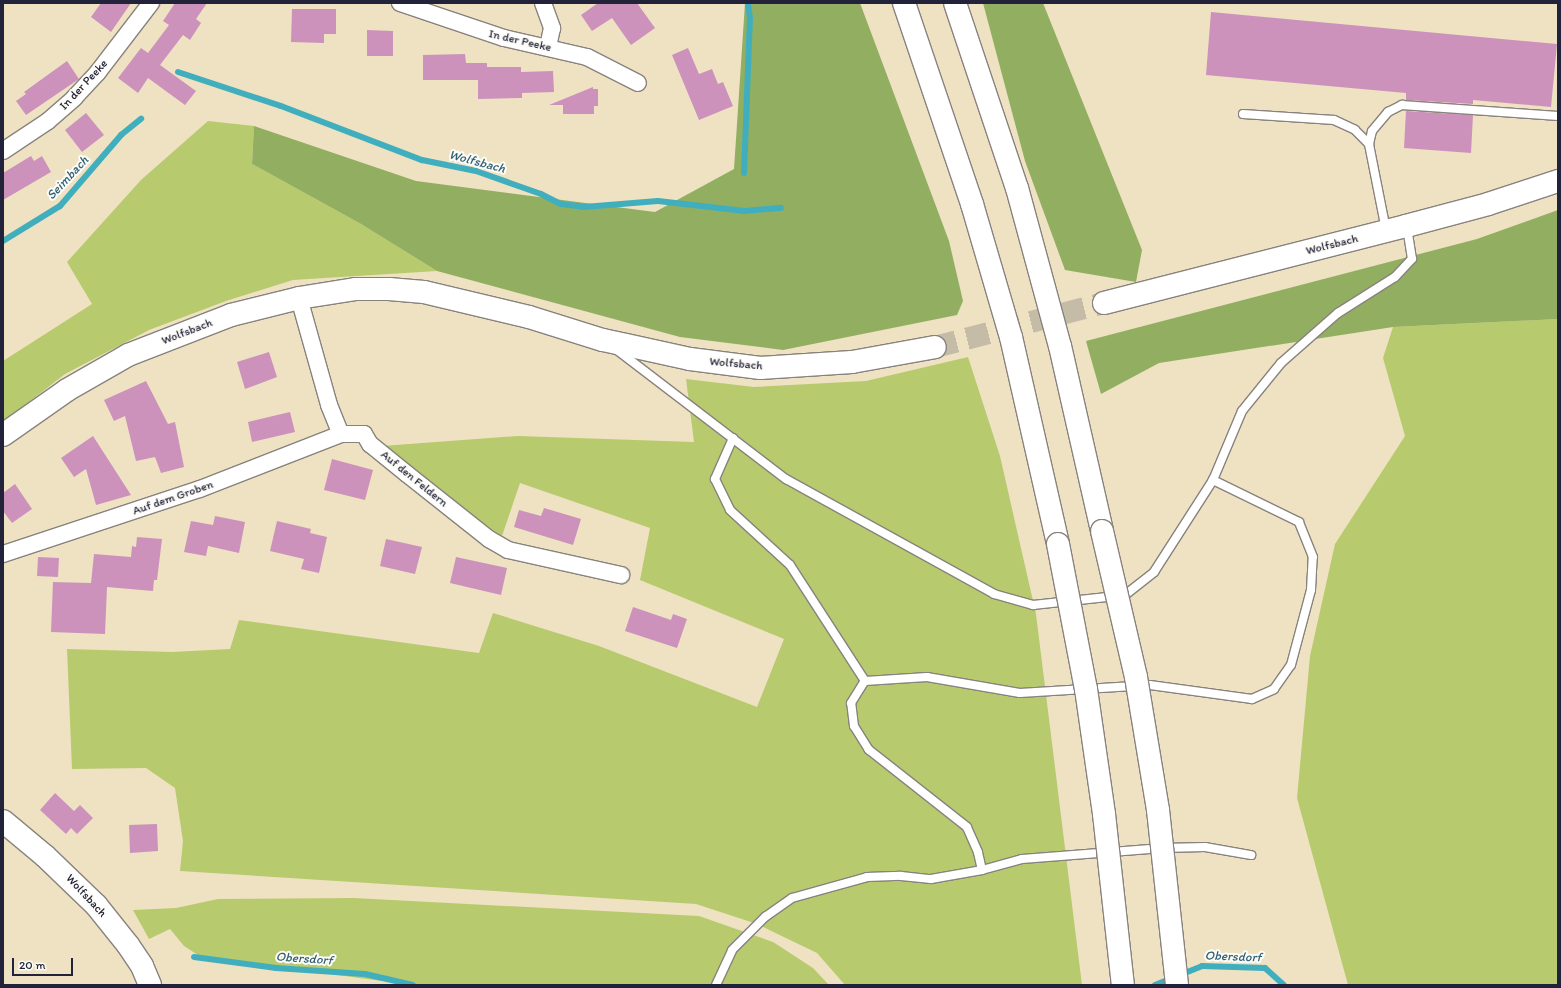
<!DOCTYPE html>
<style>
body{margin:0}
#map{position:relative;width:1561px;height:988px;overflow:hidden;background:#eee2c2;font-family:Itim,sans-serif}
div>[style]{position:absolute}
[style*='--x']{left:calc(var(--x)*1px);top:calc(var(--y)*1px);width:calc(var(--w)*1px);rotate:calc(var(--a)*1deg)}
.green>*{inset:0;background:#b8ca6e}
.forest>*{inset:0;background:#92ae61}
.stream>*{height:6px;margin:-3px;padding:0 3px;transform-origin:3px;border-radius:3px;background:#41aebe}
.building>*{inset:0;background:#cc92bb}
.secondary-tunnel>*{height:22px;margin-top:-11px;transform-origin:0;background:repeating-linear-gradient(90deg,#c5bca7 0 22px,transparent 0 33px)}
.roads{filter:drop-shadow(1px 0 #88827e) drop-shadow(-1px 0 #88827e) drop-shadow(0 1px #88827e) drop-shadow(0 -1px #88827e)}
.lane>*{height:8px;margin:-4px;padding:0 4px;transform-origin:4px;border-radius:4px;background:#fff}
.street>*{height:16px;margin:-8px;padding:0 8px;transform-origin:8px;border-radius:8px;background:#fff}
.secondary>*{height:22px;margin:-11px;padding:0 11px;transform-origin:11px;border-radius:11px;background:#fff}
.highway>*{height:22px;margin:-11px;padding:0 11px;transform-origin:11px;border-radius:11px;background:#fff}
.bridges{filter:drop-shadow(1px 0 #88827e) drop-shadow(-1px 0 #88827e) drop-shadow(0 1px #88827e) drop-shadow(0 -1px #88827e)}
.highway-bridge>*{height:22px;margin:-11px;padding:0 11px;transform-origin:11px;border-radius:11px;background:#fff}
span{translate:-50% -50%;white-space:nowrap;text-align:center;line-height:1.15;-webkit-text-stroke:4px #fdfcf7;paint-order:stroke}
.street-label{font-size:12px;color:#22223b}
.water-label{font-size:13px;color:#306176;font-style:italic}
.frame{position:absolute;inset:0;border:4px solid #22223b;pointer-events:none}
.scale{position:absolute;left:12px;top:958px;width:61px;height:18px;box-sizing:border-box;border:2px solid #22223b;border-top:0;padding-left:5px;font-size:12px;line-height:14px;white-space:nowrap;color:#22223b;-webkit-text-stroke:3px #fdfcf7;paint-order:stroke}
</style>
<div id="map">
<div class="green">
<div style="clip-path:polygon(208px 121px,254px 126px,252px 164px,361px 224px,437px 271px,293px 280px,226px 301px,149px 330px,65px 374px,3px 422px,3px 361px,92px 304px,67px 262px,141px 180px)"></div>
<div style="clip-path:polygon(1558px 319px,1558px 985px,1348px 985px,1297px 798px,1310px 656px,1335px 544px,1405px 436px,1383px 358px,1393px 327px)"></div>
<div style="clip-path:polygon(968px 357px,1000px 456px,1036px 614px,1082px 985px,845px 985px,817px 953px,757px 924px,696px 904px,180px 871px,183px 841px,175px 788px,146px 768px,72px 769px,67px 649px,172px 652px,230px 649px,239px 620px,479px 653px,493px 613px,599px 646px,757px 707px,784px 639px,640px 580px,650px 528px,520px 483px,502px 536px,466px 514px,382px 446px,518px 436px,694px 442px,686px 379px,754px 387px,866px 381px)"></div>
<div style="clip-path:polygon(354px 898px,699px 916px,773px 942px,813px 968px,829px 985px,412px 985px,201px 957px,184px 946px,170px 929px,149px 939px,133px 910px,176px 908px,218px 899px)"></div>
</div>
<div class="forest">
<div style="clip-path:polygon(745px 3px,860px 3px,949px 241px,963px 301px,957px 315px,783px 350px,680px 337px,437px 271px,361px 224px,252px 164px,254px 126px,416px 181px,655px 212px,734px 169px)"></div>
<div style="clip-path:polygon(983px 3px,1043px 3px,1142px 250px,1136px 282px,1065px 270px,1025px 161px)"></div>
<div style="clip-path:polygon(1558px 210px,1558px 319px,1393px 327px,1159px 363px,1101px 394px,1086px 341px,1477px 239px)"></div>
</div>
<div class="stream">
<div style="--x:178;--y:72;--w:108;--a:18.3"></div>
<div style="--x:281;--y:106;--w:151;--a:21"></div>
<div style="--x:422;--y:160;--w:55;--a:11.5"></div>
<div style="--x:476;--y:171;--w:69;--a:19.5"></div>
<div style="--x:541;--y:194;--w:22;--a:27"></div>
<div style="--x:561;--y:204;--w:23;--a:7"></div>
<div style="--x:584;--y:207;--w:74;--a:-4.6"></div>
<div style="--x:658;--y:201;--w:87;--a:6.6"></div>
<div style="--x:744;--y:211;--w:37;--a:-5"></div>
<div style="--x:744;--y:173;--w:155;--a:-87.8"></div>
<div style="--x:750;--y:18;--w:15;--a:-98"></div>
<div style="--x:3;--y:241;--w:67;--a:-31.6"></div>
<div style="--x:60;--y:206;--w:94;--a:-49.3"></div>
<div style="--x:121;--y:135;--w:26;--a:-39"></div>
<div style="--x:194;--y:957;--w:83;--a:7.6"></div>
<div style="--x:276;--y:968;--w:89;--a:3.9"></div>
<div style="--x:365;--y:974;--w:49;--a:12.9"></div>
<div style="--x:1180;--y:975;--w:24;--a:-22"></div>
<div style="--x:1202;--y:966;--w:63;--a:1.8"></div>
<div style="--x:1265;--y:968;--w:25;--a:42"></div>
<div style="--x:1155;--y:985;--w:18;--a:-22"></div>
</div>
<div class="building">
<div style="clip-path:polygon(101px 3px,131px 3px,111px 32px,91px 17px)"></div>
<div style="clip-path:polygon(175px 3px,207px 3px,196px 19px,201px 23px,190px 40px,183px 35px,160px 65px,196px 91px,185px 105px,148px 78px,138px 93px,118px 78px,141px 48px,148px 53px,169px 25px,163px 21px)"></div>
<div style="clip-path:polygon(598px 3px,637px 3px,655px 28px,631px 45px,612px 18px,592px 31px,581px 15px)"></div>
<div style="clip-path:polygon(292px 9px,336px 9px,336px 34px,324px 34px,324px 43px,291px 42px)"></div>
<div style="clip-path:polygon(1211px 12px,1557px 44px,1551px 107px,1473px 100px,1473px 104px,1406px 100px,1406px 93px,1206px 75px)"></div>
<div style="clip-path:polygon(367px 30px,393px 31px,393px 56px,367px 56px)"></div>
<div style="clip-path:polygon(688px 48px,699px 74px,712px 69px,718px 84px,723px 82px,733px 106px,699px 120px,672px 55px)"></div>
<div style="clip-path:polygon(465px 54px,466px 63px,487px 63px,487px 67px,521px 67px,521px 72px,553px 71px,554px 92px,522px 93px,522px 98px,478px 99px,478px 80px,423px 80px,423px 55px)"></div>
<div style="clip-path:polygon(67px 61px,79px 79px,26px 115px,16px 101px,26px 94px,24px 92px)"></div>
<div style="clip-path:polygon(593px 87px,593px 89px,598px 89px,598px 106px,594px 106px,594px 114px,563px 114px,563px 105px,549px 105px)"></div>
<div style="clip-path:polygon(1406px 111px,1473px 115px,1471px 153px,1404px 148px)"></div>
<div style="clip-path:polygon(86px 113px,104px 135px,82px 152px,65px 130px)"></div>
<div style="clip-path:polygon(31px 156px,34px 161px,42px 156px,51px 172px,3px 200px,3px 173px)"></div>
<div style="clip-path:polygon(269px 352px,277px 377px,245px 389px,237px 362px)"></div>
<div style="clip-path:polygon(146px 381px,168px 424px,175px 422px,184px 467px,161px 473px,155px 457px,136px 461px,125px 416px,114px 421px,104px 400px)"></div>
<div style="clip-path:polygon(290px 412px,295px 432px,252px 442px,248px 422px)"></div>
<div style="clip-path:polygon(93px 436px,131px 495px,96px 505px,86px 469px,74px 477px,61px 458px)"></div>
<div style="clip-path:polygon(332px 459px,373px 470px,365px 500px,324px 490px)"></div>
<div style="clip-path:polygon(15px 484px,32px 509px,12px 523px,3px 511px,3px 493px)"></div>
<div style="clip-path:polygon(544px 508px,581px 519px,573px 545px,514px 527px,519px 510px,541px 516px)"></div>
<div style="clip-path:polygon(215px 516px,245px 522px,239px 553px,208px 546px,206px 556px,184px 552px,191px 521px,213px 525px)"></div>
<div style="clip-path:polygon(277px 521px,311px 529px,310px 533px,327px 537px,319px 573px,301px 569px,304px 559px,270px 551px)"></div>
<div style="clip-path:polygon(137px 537px,162px 539px,157px 580px,154px 580px,153px 591px,107px 587px,105px 634px,51px 632px,53px 582px,91px 583px,94px 554px,131px 557px,132px 546px,136px 547px)"></div>
<div style="clip-path:polygon(386px 539px,422px 547px,415px 574px,380px 566px)"></div>
<div style="clip-path:polygon(38px 557px,59px 558px,58px 577px,37px 576px)"></div>
<div style="clip-path:polygon(456px 557px,507px 568px,501px 595px,450px 583px)"></div>
<div style="clip-path:polygon(633px 607px,671px 620px,673px 614px,687px 619px,677px 648px,625px 631px)"></div>
<div style="clip-path:polygon(55px 793px,74px 811px,80px 805px,93px 818px,77px 834px,71px 828px,66px 834px,40px 810px)"></div>
<div style="clip-path:polygon(157px 824px,158px 851px,130px 853px,129px 825px)"></div>
</div>
<div class="secondary-tunnel">
<div style="--x:935;--y:347;--w:175;--a:-14.6"></div>
</div>
<div class="roads">
<div class="lane">
<div style="--x:1243;--y:114;--w:91;--a:3.8"></div>
<div style="--x:1334;--y:120;--w:23;--a:25"></div>
<div style="--x:1355;--y:130;--w:20;--a:45"></div>
<div style="--x:1386;--y:230;--w:88;--a:-101.2"></div>
<div style="--x:1369;--y:144;--w:13;--a:-77"></div>
<div style="--x:1372;--y:131;--w:25;--a:-50"></div>
<div style="--x:1388;--y:112;--w:16;--a:-27"></div>
<div style="--x:1402;--y:105;--w:156;--a:4"></div>
<div style="--x:617;--y:350;--w:213;--a:37.4"></div>
<div style="--x:786;--y:479;--w:238;--a:28.9"></div>
<div style="--x:994;--y:594;--w:41;--a:15.8"></div>
<div style="--x:1033;--y:605;--w:93;--a:-6.2"></div>
<div style="--x:1125;--y:595;--w:37;--a:-38"></div>
<div style="--x:1154;--y:572;--w:109;--a:-57.3"></div>
<div style="--x:1213;--y:480;--w:75;--a:-67.2"></div>
<div style="--x:1242;--y:411;--w:62;--a:-50.9"></div>
<div style="--x:1281;--y:363;--w:76;--a:-41.3"></div>
<div style="--x:1338;--y:313;--w:67;--a:-32.3"></div>
<div style="--x:1395;--y:277;--w:25;--a:-47"></div>
<div style="--x:1412;--y:259;--w:31;--a:-99"></div>
<div style="--x:733;--y:438;--w:45;--a:113.7"></div>
<div style="--x:715;--y:479;--w:34;--a:64"></div>
<div style="--x:730;--y:510;--w:81;--a:42.5"></div>
<div style="--x:790;--y:565;--w:138;--a:57.1"></div>
<div style="--x:982;--y:870;--w:18;--a:-103"></div>
<div style="--x:978;--y:852;--w:27;--a:-114"></div>
<div style="--x:967;--y:827;--w:125;--a:-141.8"></div>
<div style="--x:869;--y:750;--w:28;--a:-122"></div>
<div style="--x:854;--y:726;--w:23;--a:-97"></div>
<div style="--x:851;--y:703;--w:26;--a:-58"></div>
<div style="--x:865;--y:681;--w:62;--a:-3.7"></div>
<div style="--x:927;--y:677;--w:94;--a:9.8"></div>
<div style="--x:1020;--y:693;--w:130;--a:-3.5"></div>
<div style="--x:1150;--y:685;--w:103;--a:7.8"></div>
<div style="--x:1252;--y:699;--w:24;--a:-24"></div>
<div style="--x:1274;--y:689;--w:29;--a:-55"></div>
<div style="--x:1291;--y:665;--w:78;--a:-75.1"></div>
<div style="--x:1311;--y:590;--w:33;--a:-87"></div>
<div style="--x:1313;--y:557;--w:38;--a:-112"></div>
<div style="--x:1299;--y:522;--w:96;--a:-154"></div>
<div style="--x:716;--y:985;--w:38;--a:-65"></div>
<div style="--x:732;--y:950;--w:47;--a:-45"></div>
<div style="--x:765;--y:917;--w:33;--a:-35"></div>
<div style="--x:792;--y:898;--w:78;--a:-15.6"></div>
<div style="--x:867;--y:877;--w:34;--a:-2"></div>
<div style="--x:901;--y:876;--w:30;--a:6"></div>
<div style="--x:931;--y:879;--w:52;--a:-10"></div>
<div style="--x:982;--y:870;--w:41;--a:-15.4"></div>
<div style="--x:1022;--y:859;--w:141;--a:-4.5"></div>
<div style="--x:1163;--y:848;--w:42;--a:-1.4"></div>
<div style="--x:1205;--y:847;--w:47;--a:9.9"></div>
</div>
<div class="street">
<div style="--x:400;--y:3;--w:110;--a:18.6"></div>
<div style="--x:504;--y:38;--w:85;--a:12.9"></div>
<div style="--x:587;--y:57;--w:57;--a:27"></div>
<div style="--x:543;--y:3;--w:27;--a:70"></div>
<div style="--x:552;--y:28;--w:19;--a:102"></div>
<div style="--x:3;--y:151;--w:54;--a:-33.7"></div>
<div style="--x:48;--y:121;--w:35;--a:-41"></div>
<div style="--x:74;--y:98;--w:35;--a:-47"></div>
<div style="--x:98;--y:72;--w:87;--a:-52.5"></div>
<div style="--x:299;--y:298;--w:111;--a:74.3"></div>
<div style="--x:329;--y:405;--w:31;--a:68"></div>
<div style="--x:341;--y:434;--w:23;--a:0"></div>
<div style="--x:364;--y:434;--w:12;--a:59"></div>
<div style="--x:370;--y:444;--w:48;--a:39"></div>
<div style="--x:407;--y:474;--w:105;--a:38.4"></div>
<div style="--x:489;--y:539;--w:22;--a:30"></div>
<div style="--x:508;--y:550;--w:116;--a:12.5"></div>
<div style="--x:3;--y:554;--w:207;--a:-18.3"></div>
<div style="--x:200;--y:489;--w:151;--a:-21.3"></div>
</div>
<div class="secondary">
<div style="--x:1104;--y:303;--w:312;--a:-14.3"></div>
<div style="--x:1406;--y:226;--w:85;--a:-15"></div>
<div style="--x:1488;--y:204;--w:74;--a:-18.2"></div>
<div style="--x:3;--y:435;--w:78;--a:-35.1"></div>
<div style="--x:67;--y:390;--w:70;--a:-29.8"></div>
<div style="--x:128;--y:355;--w:110;--a:-21.2"></div>
<div style="--x:231;--y:315;--w:70;--a:-14"></div>
<div style="--x:299;--y:298;--w:58;--a:-9"></div>
<div style="--x:356;--y:289;--w:33;--a:0"></div>
<div style="--x:389;--y:289;--w:35;--a:5"></div>
<div style="--x:424;--y:292;--w:108;--a:13.4"></div>
<div style="--x:529;--y:317;--w:77;--a:17.3"></div>
<div style="--x:603;--y:340;--w:89;--a:12.3"></div>
<div style="--x:690;--y:359;--w:71;--a:7.3"></div>
<div style="--x:760;--y:368;--w:92;--a:-3.7"></div>
<div style="--x:852;--y:362;--w:84;--a:-10.2"></div>
<div style="--x:3;--y:821;--w:55;--a:39.8"></div>
<div style="--x:45;--y:856;--w:71;--a:43.9"></div>
<div style="--x:96;--y:905;--w:51;--a:51.3"></div>
<div style="--x:128;--y:945;--w:25;--a:56"></div>
<div style="--x:142;--y:966;--w:21;--a:67"></div>
</div>
<div class="highway">
<div style="--x:904;--y:3;--w:212;--a:71.3"></div>
<div style="--x:972;--y:204;--w:139;--a:73.7"></div>
<div style="--x:1011;--y:337;--w:212;--a:77.2"></div>
<div style="--x:955;--y:3;--w:195;--a:71.5"></div>
<div style="--x:1017;--y:188;--w:164;--a:74.8"></div>
<div style="--x:1060;--y:346;--w:190;--a:77.2"></div>
</div>
</div>
<div class="bridges">
<div class="highway-bridge">
<div style="--x:1102;--y:531;--w:150;--a:76.9"></div>
<div style="--x:1136;--y:677;--w:135;--a:80.6"></div>
<div style="--x:1158;--y:810;--w:176;--a:83.8"></div>
<div style="--x:1058;--y:544;--w:148;--a:79.1"></div>
<div style="--x:1086;--y:689;--w:126;--a:81.8"></div>
<div style="--x:1104;--y:814;--w:172;--a:83.7"></div>
</div>
</div>
<div class="street-label">
<span style="left:520px;top:41px;rotate:13deg">In der Peeke</span>
<span style="left:84px;top:85px;rotate:-47deg">In der Peeke</span>
<span style="left:1332px;top:245px;rotate:-14deg">Wolfsbach</span>
<span style="left:187px;top:332px;rotate:-21deg">Wolfsbach</span>
<span style="left:736px;top:364px;rotate:5deg">Wolfsbach</span>
<span style="left:414px;top:479px;rotate:39deg">Auf den Feldern</span>
<span style="left:173px;top:498px;rotate:-19deg">Auf dem Groben</span>
<span style="left:86px;top:896px;rotate:47deg">Wolfsbach</span>
</div>
<div class="water-label">
<span style="left:477px;top:162px;rotate:15deg">Wolfsbach</span>
<span style="left:68px;top:178px;rotate:-47deg">Seimbach</span>
<span style="left:1233px;top:957px;rotate:2deg">Obersdorf</span>
<span style="left:304px;top:959px;rotate:4deg">Obersdorf</span>
</div>
<div class="frame"></div>
<div class="scale">20 m</div>
</div>
